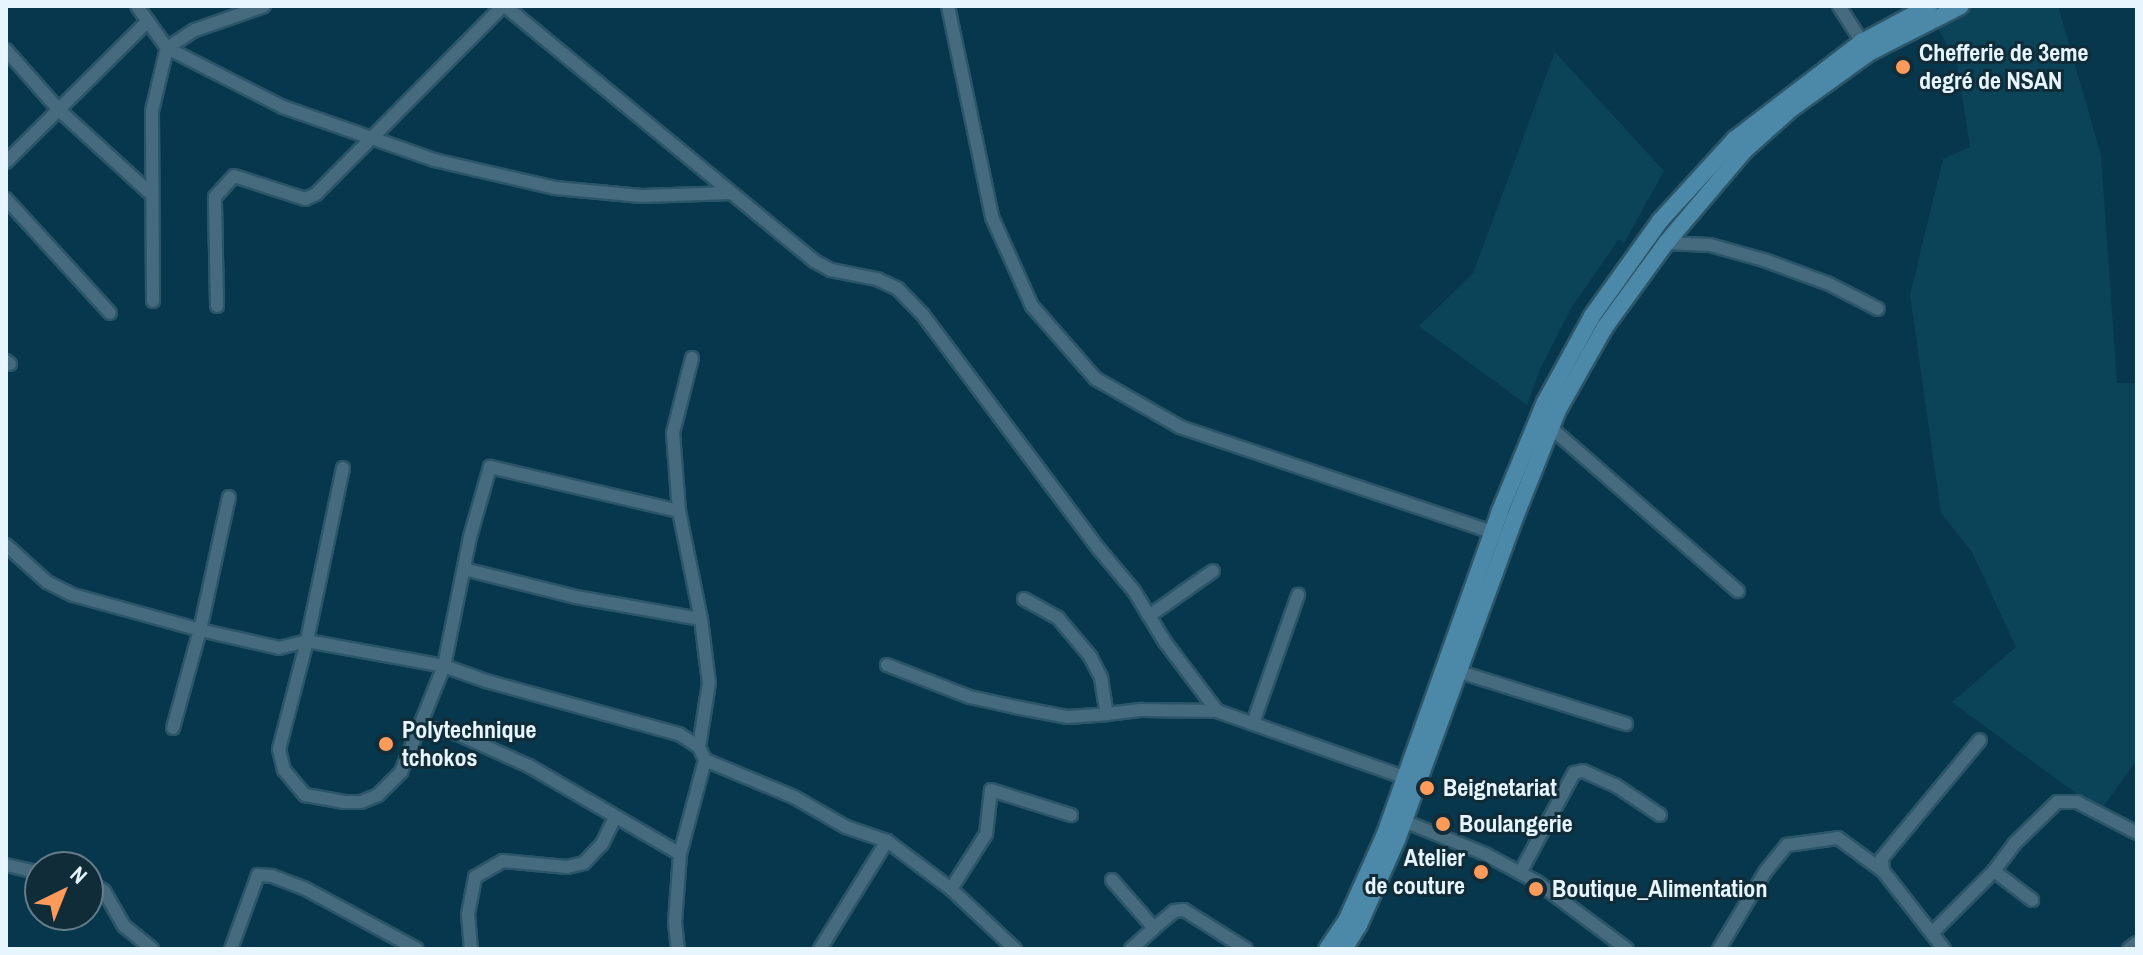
<!DOCTYPE html>
<meta charset="utf-8">
<style>
body{margin:0}
#map{position:relative;width:2143px;height:955px;overflow:hidden;background:#07374c;font-family:"Archivo Narrow",sans-serif}
div>[style]{position:absolute}
[style*='--x']{left:calc(var(--x)*1px);top:calc(var(--y)*1px);width:calc(var(--w)*1px);rotate:calc(var(--a)*1deg)}
.built>*{inset:0;background:#0b4359}
.roads{filter:drop-shadow(2px 0 #2b5568) drop-shadow(-2px 0 #2b5568) drop-shadow(0 2px #2b5568) drop-shadow(0 -2px #2b5568)}
.street>*{height:12px;margin:-6px;padding:0 6px;transform-origin:6px;border-radius:6px;background:#466b7e}
.secondary>*{height:16px;margin:-8px;padding:0 8px;transform-origin:8px;border-radius:8px;background:#4c89a8}
.dots>*{width:22px;height:22px;translate:-50% -50%;box-sizing:border-box;border:4px solid #112c39;border-radius:50%}
span{translate:-50% -50%;white-space:nowrap;text-align:center;line-height:1.15;-webkit-text-stroke:6px #112c39;paint-order:stroke}
.poi-label{font-size:24px;color:#e6f5fe;font-weight:700}
.left{translate:0 -50%;text-align:left}
.right{translate:-100% -50%;text-align:right}
.frame{position:absolute;inset:0;border:8px solid #e6f5fe;pointer-events:none}
.north{position:absolute;left:24px;top:851px;width:80px;height:80px;box-sizing:border-box;background:#112c39;border:2px solid #667c88;border-radius:50%;rotate:43deg;font-size:22px;font-weight:700;line-height:32px;text-align:center;color:#e6f5fe}
.north::after{content:'';display:block;margin:auto;width:28px;height:36px;background:#ff9b5a;clip-path:polygon(50% 0,100% 100%,50% 72%,0 100%)}
</style>
<div id="map">
<div class="built">
<div style="clip-path:polygon(1961px 6px,2058px 6px,2101px 155px,2117px 383px,2137px 383px,2137px 760px,2100px 811px,1952px 702px,2016px 647px,1972px 552px,1941px 513px,1910px 295px,1943px 159px,1970px 147px,1957px 64px,1933px 19px)"></div>
<div style="clip-path:polygon(1555px 52px,1664px 171px,1624px 243px,1619px 239px,1572px 307px,1542px 365px,1527px 405px,1419px 326px,1473px 273px)"></div>
</div>
<div class="roads">
<div class="street">
<div style="--x:137;--y:6;--w:52;--a:54.5"></div>
<div style="--x:167;--y:48;--w:65;--a:103.4"></div>
<div style="--x:152;--y:111;--w:190;--a:89.7"></div>
<div style="--x:505;--y:6;--w:401;--a:39.5"></div>
<div style="--x:814;--y:261;--w:19;--a:28"></div>
<div style="--x:831;--y:270;--w:47;--a:11.1"></div>
<div style="--x:877;--y:279;--w:23;--a:25"></div>
<div style="--x:898;--y:289;--w:36;--a:46"></div>
<div style="--x:923;--y:315;--w:291;--a:53.1"></div>
<div style="--x:1098;--y:548;--w:56;--a:50.1"></div>
<div style="--x:1134;--y:591;--w:60;--a:58.7"></div>
<div style="--x:1165;--y:642;--w:86;--a:53"></div>
<div style="--x:1217;--y:711;--w:197;--a:19.5"></div>
<div style="--x:948;--y:6;--w:216;--a:78.2"></div>
<div style="--x:992;--y:217;--w:98;--a:65.8"></div>
<div style="--x:1032;--y:306;--w:97;--a:48.8"></div>
<div style="--x:1096;--y:379;--w:97;--a:29.7"></div>
<div style="--x:1180;--y:427;--w:338;--a:18.6"></div>
<div style="--x:1839;--y:6;--w:43;--a:57.4"></div>
<div style="--x:167;--y:48;--w:130;--a:27"></div>
<div style="--x:283;--y:107;--w:160;--a:19.3"></div>
<div style="--x:434;--y:160;--w:124;--a:13"></div>
<div style="--x:555;--y:188;--w:87;--a:5.3"></div>
<div style="--x:642;--y:196;--w:89;--a:-1.9"></div>
<div style="--x:167;--y:48;--w:33;--a:-33"></div>
<div style="--x:195;--y:30;--w:73;--a:-19.2"></div>
<div style="--x:6;--y:50;--w:80;--a:48.5"></div>
<div style="--x:59;--y:110;--w:125;--a:42.4"></div>
<div style="--x:6;--y:162;--w:200;--a:-44.8"></div>
<div style="--x:6;--y:199;--w:154;--a:47.6"></div>
<div style="--x:1666;--y:243;--w:44;--a:2.6"></div>
<div style="--x:1710;--y:245;--w:56;--a:15.5"></div>
<div style="--x:1764;--y:260;--w:67;--a:20.1"></div>
<div style="--x:1827;--y:283;--w:57;--a:27"></div>
<div style="--x:217;--y:306;--w:109;--a:-91.1"></div>
<div style="--x:215;--y:197;--w:28;--a:-48"></div>
<div style="--x:234;--y:176;--w:75;--a:17.9"></div>
<div style="--x:305;--y:199;--w:12;--a:-24"></div>
<div style="--x:316;--y:194;--w:265;--a:-45.2"></div>
<div style="--x:692;--y:358;--w:77;--a:104.2"></div>
<div style="--x:673;--y:433;--w:78;--a:85.6"></div>
<div style="--x:679;--y:511;--w:110;--a:78.5"></div>
<div style="--x:701;--y:619;--w:64;--a:82.9"></div>
<div style="--x:709;--y:683;--w:65;--a:98.9"></div>
<div style="--x:6;--y:361;--w:5;--a:37"></div>
<div style="--x:1551;--y:428;--w:248;--a:41.1"></div>
<div style="--x:343;--y:468;--w:177;--a:101.8"></div>
<div style="--x:307;--y:641;--w:112;--a:104.5"></div>
<div style="--x:279;--y:749;--w:22;--a:77"></div>
<div style="--x:284;--y:770;--w:33;--a:50"></div>
<div style="--x:305;--y:795;--w:39;--a:10"></div>
<div style="--x:343;--y:802;--w:18;--a:0"></div>
<div style="--x:361;--y:802;--w:18;--a:-22"></div>
<div style="--x:378;--y:795;--w:33;--a:-45"></div>
<div style="--x:401;--y:772;--w:114;--a:-67.9"></div>
<div style="--x:444;--y:666;--w:132;--a:-78.6"></div>
<div style="--x:470;--y:537;--w:73;--a:-74.1"></div>
<div style="--x:490;--y:467;--w:194;--a:13.1"></div>
<div style="--x:6;--y:545;--w:55;--a:42.1"></div>
<div style="--x:47;--y:582;--w:29;--a:27"></div>
<div style="--x:73;--y:595;--w:132;--a:15.4"></div>
<div style="--x:200;--y:630;--w:136;--a:-77.7"></div>
<div style="--x:464;--y:569;--w:115;--a:14"></div>
<div style="--x:576;--y:597;--w:127;--a:10"></div>
<div style="--x:1024;--y:599;--w:39;--a:29"></div>
<div style="--x:1058;--y:618;--w:50;--a:49.9"></div>
<div style="--x:1090;--y:656;--w:25;--a:63"></div>
<div style="--x:1101;--y:678;--w:36;--a:81"></div>
<div style="--x:1107;--y:714;--w:35;--a:-7"></div>
<div style="--x:1142;--y:710;--w:75;--a:0.8"></div>
<div style="--x:1149;--y:616;--w:78;--a:-35.1"></div>
<div style="--x:887;--y:665;--w:89;--a:21.1"></div>
<div style="--x:970;--y:697;--w:46;--a:12.5"></div>
<div style="--x:1015;--y:707;--w:54;--a:10.7"></div>
<div style="--x:1068;--y:717;--w:39;--a:-4"></div>
<div style="--x:1460;--y:672;--w:174;--a:17.4"></div>
<div style="--x:1253;--y:723;--w:136;--a:-70.6"></div>
<div style="--x:420;--y:726;--w:39;--a:12"></div>
<div style="--x:458;--y:734;--w:78;--a:24.3"></div>
<div style="--x:529;--y:766;--w:175;--a:30.2"></div>
<div style="--x:680;--y:854;--w:68;--a:94.2"></div>
<div style="--x:675;--y:922;--w:27;--a:84"></div>
<div style="--x:173;--y:728;--w:102;--a:-74.6"></div>
<div style="--x:200;--y:630;--w:81;--a:12.8"></div>
<div style="--x:279;--y:648;--w:29;--a:-14"></div>
<div style="--x:307;--y:641;--w:139;--a:10.3"></div>
<div style="--x:444;--y:666;--w:45;--a:19.7"></div>
<div style="--x:486;--y:681;--w:200;--a:15.4"></div>
<div style="--x:679;--y:734;--w:24;--a:33"></div>
<div style="--x:699;--y:747;--w:14;--a:65"></div>
<div style="--x:1399;--y:819;--w:93;--a:22.1"></div>
<div style="--x:1485;--y:854;--w:59;--a:28.3"></div>
<div style="--x:1537;--y:882;--w:112;--a:36.7"></div>
<div style="--x:680;--y:854;--w:97;--a:-75.1"></div>
<div style="--x:705;--y:760;--w:96;--a:22.6"></div>
<div style="--x:794;--y:797;--w:60;--a:30"></div>
<div style="--x:846;--y:827;--w:43;--a:18.9"></div>
<div style="--x:887;--y:841;--w:80;--a:36.9"></div>
<div style="--x:951;--y:889;--w:88;--a:43.2"></div>
<div style="--x:6;--y:865;--w:35;--a:13"></div>
<div style="--x:1994;--y:871;--w:34;--a:-53"></div>
<div style="--x:2014;--y:844;--w:60;--a:-44.3"></div>
<div style="--x:2057;--y:802;--w:20;--a:0"></div>
<div style="--x:2077;--y:802;--w:68;--a:27.3"></div>
<div style="--x:1520;--y:873;--w:114;--a:-61.6"></div>
<div style="--x:1574;--y:773;--w:9;--a:-13"></div>
<div style="--x:1583;--y:771;--w:35;--a:24"></div>
<div style="--x:1615;--y:785;--w:54;--a:33.7"></div>
<div style="--x:1112;--y:880;--w:64;--a:48.8"></div>
<div style="--x:1154;--y:928;--w:26;--a:-40"></div>
<div style="--x:1174;--y:911;--w:10;--a:-6"></div>
<div style="--x:1184;--y:910;--w:73;--a:32.2"></div>
<div style="--x:88;--y:881;--w:19;--a:32"></div>
<div style="--x:104;--y:891;--w:40;--a:60.3"></div>
<div style="--x:124;--y:926;--w:36;--a:39"></div>
<div style="--x:951;--y:889;--w:65;--a:-57.5"></div>
<div style="--x:986;--y:834;--w:44;--a:-83.5"></div>
<div style="--x:991;--y:790;--w:84;--a:17.4"></div>
<div style="--x:1934;--y:931;--w:85;--a:-45"></div>
<div style="--x:1994;--y:871;--w:48;--a:37.3"></div>
<div style="--x:231;--y:949;--w:79;--a:-70"></div>
<div style="--x:258;--y:875;--w:14;--a:4"></div>
<div style="--x:272;--y:876;--w:34;--a:21"></div>
<div style="--x:304;--y:888;--w:128;--a:28.4"></div>
<div style="--x:471;--y:949;--w:35;--a:-95"></div>
<div style="--x:468;--y:914;--w:38;--a:-79"></div>
<div style="--x:475;--y:877;--w:32;--a:-30"></div>
<div style="--x:503;--y:861;--w:64;--a:5.4"></div>
<div style="--x:567;--y:867;--w:17;--a:-13"></div>
<div style="--x:584;--y:863;--w:26;--a:-47"></div>
<div style="--x:602;--y:844;--w:30;--a:-64"></div>
<div style="--x:820;--y:949;--w:127;--a:-58.2"></div>
<div style="--x:1131;--y:949;--w:31;--a:-42"></div>
<div style="--x:1719;--y:949;--w:90;--a:-59.1"></div>
<div style="--x:1765;--y:872;--w:35;--a:-51"></div>
<div style="--x:1787;--y:845;--w:51;--a:-7.8"></div>
<div style="--x:1838;--y:838;--w:56;--a:36.3"></div>
<div style="--x:1944;--y:949;--w:99;--a:-128"></div>
<div style="--x:1883;--y:871;--w:13;--a:-94"></div>
<div style="--x:1882;--y:858;--w:153;--a:-50.3"></div>
<div style="--x:2129;--y:949;--w:10;--a:-37"></div>
</div>
<div class="secondary">
<div style="--x:1327;--y:949;--w:36;--a:-56"></div>
<div style="--x:1347;--y:919;--w:93;--a:-65.9"></div>
<div style="--x:1385;--y:834;--w:341;--a:-70.4"></div>
<div style="--x:1499;--y:513;--w:120;--a:-67.5"></div>
<div style="--x:1545;--y:402;--w:98;--a:-61.3"></div>
<div style="--x:1592;--y:316;--w:117;--a:-54.4"></div>
<div style="--x:1660;--y:221;--w:111;--a:-47.6"></div>
<div style="--x:1735;--y:139;--w:160;--a:-37.4"></div>
<div style="--x:1862;--y:42;--w:76;--a:-28.2"></div>
<div style="--x:1344;--y:949;--w:28;--a:-58"></div>
<div style="--x:1359;--y:925;--w:93;--a:-65.9"></div>
<div style="--x:1397;--y:840;--w:341;--a:-69.9"></div>
<div style="--x:1514;--y:520;--w:118;--a:-68.2"></div>
<div style="--x:1558;--y:410;--w:95;--a:-60.5"></div>
<div style="--x:1605;--y:327;--w:104;--a:-54"></div>
<div style="--x:1666;--y:243;--w:122;--a:-49.7"></div>
<div style="--x:1745;--y:150;--w:62;--a:-41.7"></div>
<div style="--x:1791;--y:109;--w:96;--a:-35.7"></div>
<div style="--x:1869;--y:53;--w:103;--a:-27.1"></div>
</div>
</div>
<div class="dots">
<div style="left:1903px;top:67px;background:#ff9b5a"></div>
<div style="left:386px;top:744px;background:#ff9b5a"></div>
<div style="left:1427px;top:788px;background:#ff9b5a"></div>
<div style="left:1443px;top:824px;background:#ff9b5a"></div>
<div style="left:1481px;top:872px;background:#ff9b5a"></div>
<div style="left:1536px;top:889px;background:#ff9b5a"></div>
</div>
<div class="poi-label">
<span class="left" style="left:1919px;top:67px">Chefferie de 3eme<br>degré de NSAN</span>
<span class="left" style="left:402px;top:744px">Polytechnique<br>tchokos</span>
<span class="left" style="left:1443px;top:788px">Beignetariat</span>
<span class="left" style="left:1459px;top:824px">Boulangerie</span>
<span class="right" style="left:1465px;top:872px">Atelier<br>de couture</span>
<span class="left" style="left:1552px;top:889px">Boutique_Alimentation</span>
</div>
<div class="frame"></div>
<div class="north">N</div>
</div>
